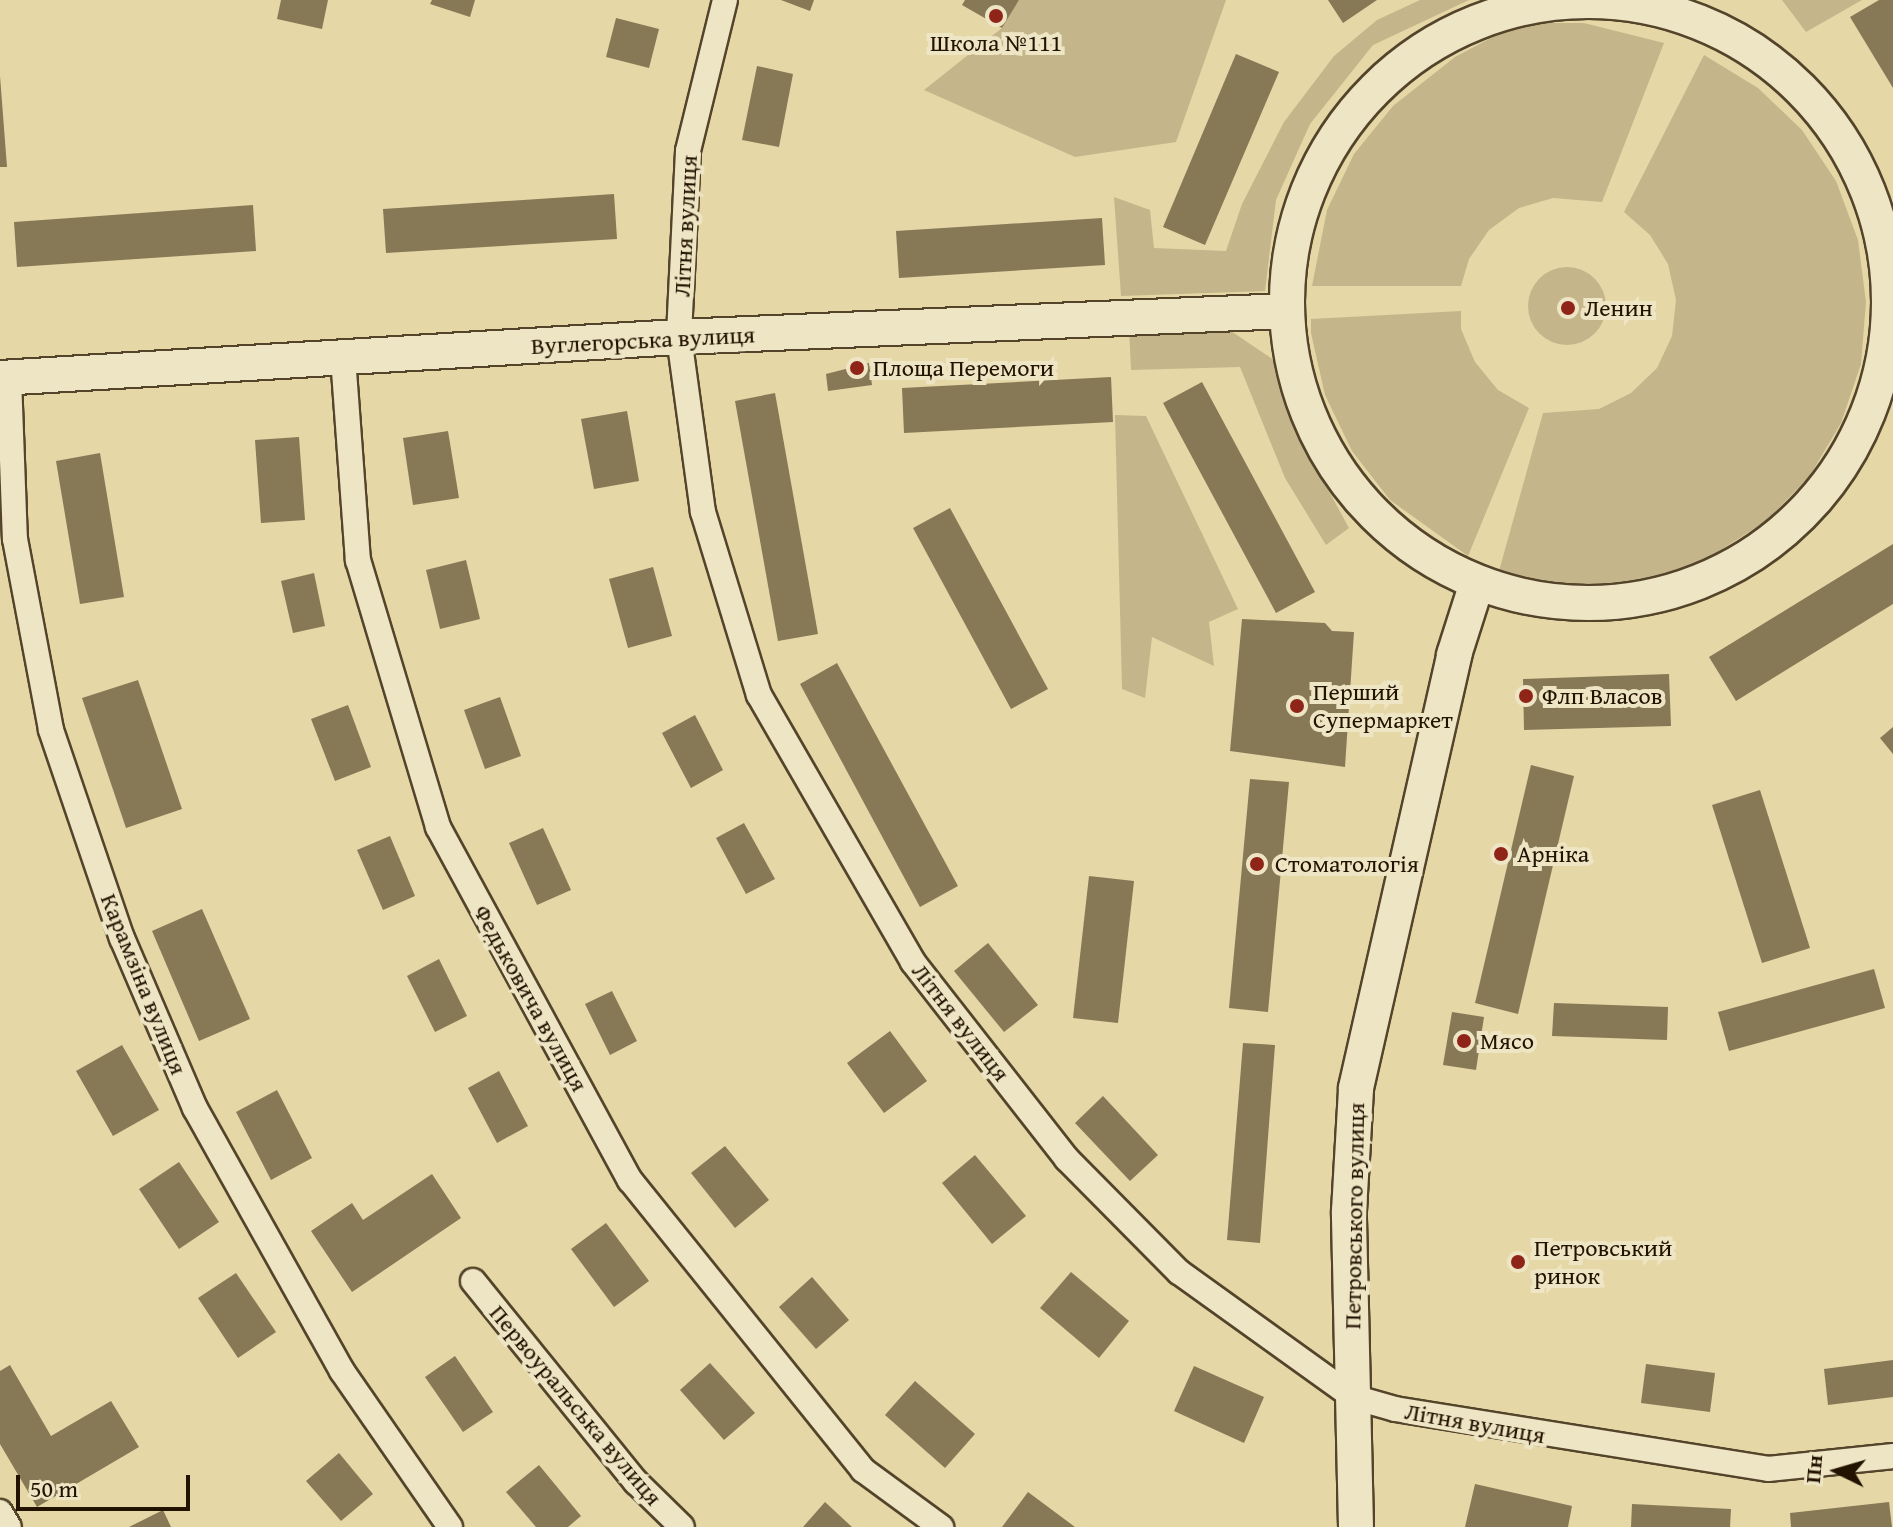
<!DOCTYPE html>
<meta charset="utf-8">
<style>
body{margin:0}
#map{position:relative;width:1893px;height:1527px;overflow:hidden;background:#e5d7a6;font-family:"Gentium Book Plus",serif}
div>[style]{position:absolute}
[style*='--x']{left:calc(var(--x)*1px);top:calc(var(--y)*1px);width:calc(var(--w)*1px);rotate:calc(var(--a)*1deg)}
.green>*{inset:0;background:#c4b68a}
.round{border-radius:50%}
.building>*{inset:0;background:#877956}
.roads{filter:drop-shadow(2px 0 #53442a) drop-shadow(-2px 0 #53442a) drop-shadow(0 2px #53442a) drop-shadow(0 -2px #53442a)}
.street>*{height:24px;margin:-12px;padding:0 12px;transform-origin:12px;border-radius:12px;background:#eee5c5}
.secondary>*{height:34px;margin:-17px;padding:0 17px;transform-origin:17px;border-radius:17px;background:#eee5c5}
.secondary>.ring{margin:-17px;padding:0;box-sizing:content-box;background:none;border:34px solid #eee5c5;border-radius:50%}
.dots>*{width:22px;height:22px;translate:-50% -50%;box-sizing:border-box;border:4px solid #eee5c5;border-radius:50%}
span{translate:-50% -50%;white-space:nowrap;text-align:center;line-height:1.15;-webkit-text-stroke:8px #eee5c5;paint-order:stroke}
.poi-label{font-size:24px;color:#221300}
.left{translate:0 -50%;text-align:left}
.street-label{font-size:24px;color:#221300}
.north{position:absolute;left:1797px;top:1431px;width:80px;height:80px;-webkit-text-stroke:6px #eee5c5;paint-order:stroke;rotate:275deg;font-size:22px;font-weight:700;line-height:32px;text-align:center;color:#221300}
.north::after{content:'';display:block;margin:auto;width:28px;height:36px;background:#221300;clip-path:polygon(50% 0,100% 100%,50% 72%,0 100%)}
.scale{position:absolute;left:16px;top:1475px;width:174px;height:36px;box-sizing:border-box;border:4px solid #221300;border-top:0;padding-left:10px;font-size:24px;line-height:28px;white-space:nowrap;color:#221300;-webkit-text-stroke:6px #eee5c5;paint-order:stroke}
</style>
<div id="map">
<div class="green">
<div style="clip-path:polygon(1019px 0,1226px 0,1176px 142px,1075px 157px,924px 90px,1002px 28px)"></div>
<div style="clip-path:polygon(1420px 0,1469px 0,1373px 45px,1310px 124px,1276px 200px,1265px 291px,1121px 296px,1114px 197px,1150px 210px,1154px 248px,1226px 251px,1242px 204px,1284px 122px,1334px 56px,1377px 20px)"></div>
<div style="clip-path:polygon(1782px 0,1862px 0,1806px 32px)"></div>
<div style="clip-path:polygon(1519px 23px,1584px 23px,1664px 43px,1602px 202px,1553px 198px,1519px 208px,1489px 230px,1469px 259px,1461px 286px,1312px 286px,1327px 210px,1354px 154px,1393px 106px,1455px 57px)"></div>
<div style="clip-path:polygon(1704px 55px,1758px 88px,1802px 130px,1836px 181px,1858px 240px,1866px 302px,1861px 364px,1841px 423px,1809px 477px,1766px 521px,1697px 565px,1643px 583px,1590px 587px,1542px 583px,1499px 571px,1543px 413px,1599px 409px,1631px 393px,1657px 368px,1672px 336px,1676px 300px,1668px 264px,1650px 235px,1624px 212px)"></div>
<div class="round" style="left:1528px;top:267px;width:78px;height:78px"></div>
<div style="clip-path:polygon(1461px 311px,1461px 329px,1475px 362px,1498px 390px,1529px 408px,1468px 556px,1390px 500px,1352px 451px,1325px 395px,1311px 333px,1311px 319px)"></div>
<div style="clip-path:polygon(1129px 327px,1225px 327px,1274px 360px,1295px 429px,1349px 528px,1326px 545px,1285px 478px,1240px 367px,1131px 370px)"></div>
<div style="clip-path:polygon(1115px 415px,1146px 416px,1238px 609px,1209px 622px,1214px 666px,1152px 637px,1145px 698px,1122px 689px)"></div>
</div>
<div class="building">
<div style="clip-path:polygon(281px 0,328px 0,322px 29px,277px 19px)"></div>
<div style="clip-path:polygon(432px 0,475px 0,470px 17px,430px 4px)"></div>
<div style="clip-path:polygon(781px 0,814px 0,810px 11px)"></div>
<div style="clip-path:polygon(965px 0,1019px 0,1002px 28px,962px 5px)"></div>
<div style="clip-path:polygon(1328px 0,1377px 0,1343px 23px)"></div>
<div style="clip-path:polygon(1879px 0,1893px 0,1893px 88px,1850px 17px)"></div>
<div style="clip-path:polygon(616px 18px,659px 29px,649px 68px,606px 57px)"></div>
<div style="clip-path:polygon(1236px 54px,1279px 72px,1205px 245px,1163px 227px)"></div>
<div style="clip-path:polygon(757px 66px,793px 74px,779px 147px,742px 140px)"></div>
<div style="clip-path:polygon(0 76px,7px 167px,0 167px)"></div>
<div style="clip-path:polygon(614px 194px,617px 239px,386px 253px,383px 209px)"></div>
<div style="clip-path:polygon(253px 205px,256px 251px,17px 267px,14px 222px)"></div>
<div style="clip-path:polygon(1102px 218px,1105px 265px,899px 278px,896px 231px)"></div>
<div style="clip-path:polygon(869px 363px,872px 385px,828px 391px,826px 374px)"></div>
<div style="clip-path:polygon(1111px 377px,1113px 422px,904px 433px,902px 388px)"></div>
<div style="clip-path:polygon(1202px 382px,1315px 592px,1276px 613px,1163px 403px)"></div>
<div style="clip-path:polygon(775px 393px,818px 634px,778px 641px,735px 401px)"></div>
<div style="clip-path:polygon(627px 411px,639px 481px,594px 489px,581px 419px)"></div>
<div style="clip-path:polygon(448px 431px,459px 498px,413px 505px,403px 438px)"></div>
<div style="clip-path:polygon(299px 437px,305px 520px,261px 523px,255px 440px)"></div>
<div style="clip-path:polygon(100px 453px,124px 597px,80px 604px,56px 461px)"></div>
<div style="clip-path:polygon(950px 508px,1048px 689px,1011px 709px,913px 528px)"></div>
<div style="clip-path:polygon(1893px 544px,1893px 604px,1736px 701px,1709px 657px)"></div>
<div style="clip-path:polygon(466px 560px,480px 619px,440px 629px,426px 570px)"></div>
<div style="clip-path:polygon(653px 567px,672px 636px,628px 648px,609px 579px)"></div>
<div style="clip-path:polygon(314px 573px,325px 626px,293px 633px,281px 581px)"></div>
<div style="clip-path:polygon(1242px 619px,1325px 623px,1332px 631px,1354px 632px,1345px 767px,1230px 751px)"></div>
<div style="clip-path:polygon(837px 663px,958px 886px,920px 907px,800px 684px)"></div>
<div style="clip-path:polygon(1669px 674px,1671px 726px,1524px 730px,1523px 679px)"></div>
<div style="clip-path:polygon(138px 680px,182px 809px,126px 828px,82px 698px)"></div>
<div style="clip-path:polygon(500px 697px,521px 756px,485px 769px,464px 710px)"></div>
<div style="clip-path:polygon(348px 705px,371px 767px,335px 781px,311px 719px)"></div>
<div style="clip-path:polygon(695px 715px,723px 770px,691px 788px,662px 733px)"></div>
<div style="clip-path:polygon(1893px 727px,1893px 754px,1880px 738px)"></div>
<div style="clip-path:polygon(1531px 765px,1574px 776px,1518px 1014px,1475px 1003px)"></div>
<div style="clip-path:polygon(1250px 779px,1289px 782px,1268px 1012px,1229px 1008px)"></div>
<div style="clip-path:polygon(1760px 790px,1810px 948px,1762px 963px,1712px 805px)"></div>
<div style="clip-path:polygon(744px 823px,775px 879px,746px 894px,716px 838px)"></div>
<div style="clip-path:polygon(543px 828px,571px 890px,537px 905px,509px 843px)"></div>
<div style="clip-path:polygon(390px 836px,415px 896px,383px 910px,357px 850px)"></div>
<div style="clip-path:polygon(1089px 876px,1134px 881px,1118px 1023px,1073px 1018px)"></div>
<div style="clip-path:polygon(202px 909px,250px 1019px,199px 1041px,152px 931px)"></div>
<div style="clip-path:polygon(988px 943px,1038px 1005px,1004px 1032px,954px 971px)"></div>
<div style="clip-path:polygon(439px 959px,467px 1016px,435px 1032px,407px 976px)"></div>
<div style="clip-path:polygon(1874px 969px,1885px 1008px,1729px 1051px,1718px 1012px)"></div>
<div style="clip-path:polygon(612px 991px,637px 1041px,610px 1055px,585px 1004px)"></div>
<div style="clip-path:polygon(1554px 1003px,1668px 1007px,1667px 1040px,1552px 1036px)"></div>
<div style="clip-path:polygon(1452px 1012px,1484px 1017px,1476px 1070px,1443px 1065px)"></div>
<div style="clip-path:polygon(890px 1031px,927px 1081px,884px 1113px,847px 1063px)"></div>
<div style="clip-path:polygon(1243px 1043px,1275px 1045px,1260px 1243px,1227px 1240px)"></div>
<div style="clip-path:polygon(122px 1045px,159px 1110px,113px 1136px,76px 1071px)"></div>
<div style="clip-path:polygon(499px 1071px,528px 1126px,497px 1143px,468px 1088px)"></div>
<div style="clip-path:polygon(277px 1090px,312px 1158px,271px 1180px,236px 1112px)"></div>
<div style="clip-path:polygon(1103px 1096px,1158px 1155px,1130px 1181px,1075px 1123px)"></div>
<div style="clip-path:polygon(725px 1146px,769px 1200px,735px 1228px,691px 1173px)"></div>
<div style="clip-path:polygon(975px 1155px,1026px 1216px,992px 1244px,942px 1183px)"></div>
<div style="clip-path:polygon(179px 1162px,219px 1222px,179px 1249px,139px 1189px)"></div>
<div style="clip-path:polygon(432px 1174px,461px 1218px,352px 1292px,311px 1231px,352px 1203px,363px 1220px)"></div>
<div style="clip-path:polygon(606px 1223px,649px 1281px,614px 1307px,571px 1249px)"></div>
<div style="clip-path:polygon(1071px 1272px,1129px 1321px,1099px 1358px,1040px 1308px)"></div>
<div style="clip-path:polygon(236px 1273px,276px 1332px,238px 1358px,198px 1298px)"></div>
<div style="clip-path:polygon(812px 1277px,849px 1320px,816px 1349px,779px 1307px)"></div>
<div style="clip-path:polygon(455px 1356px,493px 1412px,463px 1432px,425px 1377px)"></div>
<div style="clip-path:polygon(1893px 1360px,1893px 1397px,1828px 1405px,1824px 1369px)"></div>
<div style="clip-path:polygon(710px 1363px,755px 1413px,724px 1440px,680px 1390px)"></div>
<div style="clip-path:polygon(1646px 1364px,1715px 1373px,1710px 1412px,1641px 1403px)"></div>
<div style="clip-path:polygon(10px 1365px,51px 1436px,111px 1401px,139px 1447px,37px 1507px,0 1444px,0 1371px)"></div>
<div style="clip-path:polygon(1194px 1366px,1264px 1397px,1244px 1443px,1174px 1411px)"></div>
<div style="clip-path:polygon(915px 1381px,975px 1434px,945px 1468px,885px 1415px)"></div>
<div style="clip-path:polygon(339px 1453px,373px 1494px,341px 1521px,306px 1481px)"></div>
<div style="clip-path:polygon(539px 1465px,581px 1516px,568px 1527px,536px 1527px,506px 1492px)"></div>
<div style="clip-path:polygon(1475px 1484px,1572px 1506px,1568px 1527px,1465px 1527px)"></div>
<div style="clip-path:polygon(1028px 1492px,1075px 1527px,1002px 1527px)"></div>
<div style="clip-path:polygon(825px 1502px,852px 1527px,803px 1527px)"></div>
<div style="clip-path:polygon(1889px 1502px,1892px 1527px,1791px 1527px,1790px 1513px)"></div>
<div style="clip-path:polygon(1632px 1504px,1731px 1509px,1730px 1527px,1631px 1527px)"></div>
<div style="clip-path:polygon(163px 1510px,171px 1527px,129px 1527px)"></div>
</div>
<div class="roads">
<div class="street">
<div style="--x:725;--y:0;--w:155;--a:103.8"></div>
<div style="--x:688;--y:151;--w:186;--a:92.8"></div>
<div style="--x:679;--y:337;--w:177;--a:82.2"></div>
<div style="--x:703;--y:512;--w:191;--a:73"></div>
<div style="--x:759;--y:695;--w:308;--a:60"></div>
<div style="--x:913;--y:962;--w:250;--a:52"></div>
<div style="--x:1067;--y:1159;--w:159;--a:45.3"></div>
<div style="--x:1179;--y:1272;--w:214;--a:35.7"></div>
<div style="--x:1353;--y:1397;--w:44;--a:15.9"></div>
<div style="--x:1395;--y:1409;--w:378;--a:9.1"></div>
<div style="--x:1768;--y:1469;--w:126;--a:-5.9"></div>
<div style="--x:1889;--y:295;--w:4;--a:-14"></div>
<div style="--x:343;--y:357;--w:204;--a:85.8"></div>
<div style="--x:358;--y:560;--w:279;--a:73.3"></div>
<div style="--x:438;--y:827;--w:402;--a:61.5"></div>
<div style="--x:630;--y:1180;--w:372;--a:51.2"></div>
<div style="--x:863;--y:1470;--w:97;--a:36.2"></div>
<div style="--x:9;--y:378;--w:161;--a:87.9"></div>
<div style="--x:15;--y:539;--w:194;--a:79.3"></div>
<div style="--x:51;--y:730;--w:220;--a:71.2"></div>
<div style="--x:122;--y:938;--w:185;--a:66.8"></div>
<div style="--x:195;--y:1108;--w:301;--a:60.8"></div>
<div style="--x:342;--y:1371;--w:190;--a:55.3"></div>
<div style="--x:473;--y:1281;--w:259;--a:51"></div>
<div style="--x:636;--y:1482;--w:64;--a:44.4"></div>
<div style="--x:0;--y:1512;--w:17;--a:59"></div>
</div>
<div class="secondary">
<div class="ring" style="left:1287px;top:1px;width:568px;height:568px"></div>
<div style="--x:0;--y:378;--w:680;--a:-3.46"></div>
<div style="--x:679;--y:337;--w:608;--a:-2.45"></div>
<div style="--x:1356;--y:1527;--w:316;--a:-91.3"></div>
<div style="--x:1349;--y:1211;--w:123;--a:-86.7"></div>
<div style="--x:1356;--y:1088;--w:444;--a:-77.2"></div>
<div style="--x:1454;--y:655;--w:76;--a:-72.3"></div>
</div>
</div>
<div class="dots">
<div style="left:996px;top:16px;background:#8f2418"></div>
<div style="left:1568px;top:308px;background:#8f2418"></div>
<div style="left:857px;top:368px;background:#8f2418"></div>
<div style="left:1526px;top:696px;background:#8f2418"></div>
<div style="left:1297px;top:706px;background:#8f2418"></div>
<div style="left:1501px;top:854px;background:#8f2418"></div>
<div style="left:1257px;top:864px;background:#8f2418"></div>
<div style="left:1464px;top:1041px;background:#8f2418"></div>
<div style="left:1518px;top:1262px;background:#8f2418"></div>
</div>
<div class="poi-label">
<span style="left:996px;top:43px">Школа №111</span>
<span class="left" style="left:1584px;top:308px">Ленин</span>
<span class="left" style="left:873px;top:368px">Площа Перемоги</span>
<span class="left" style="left:1313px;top:706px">Перший<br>Супермаркет</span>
<span class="left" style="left:1542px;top:696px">Флп Власов</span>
<span class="left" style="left:1517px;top:854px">Арніка</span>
<span class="left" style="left:1275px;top:864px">Стоматологія</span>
<span class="left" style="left:1480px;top:1041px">Мясо</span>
<span class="left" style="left:1534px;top:1262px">Петровський<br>ринок</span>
</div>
<div class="street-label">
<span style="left:685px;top:226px;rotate:-87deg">Літня вулиця</span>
<span style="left:643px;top:340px;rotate:-3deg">Вуглегорська вулиця</span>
<span style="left:144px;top:984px;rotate:68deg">Карамзіна вулиця</span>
<span style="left:531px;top:998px;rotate:61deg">Федьковича вулиця</span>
<span style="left:961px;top:1022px;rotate:52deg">Літня вулиця</span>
<span style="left:1354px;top:1216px;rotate:-89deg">Петровського вулиця</span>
<span style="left:576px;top:1405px;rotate:50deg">Первоуральська вулиця</span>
<span style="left:1475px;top:1423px;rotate:10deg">Літня вулиця</span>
</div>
<div class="north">Пн</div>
<div class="scale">50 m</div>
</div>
